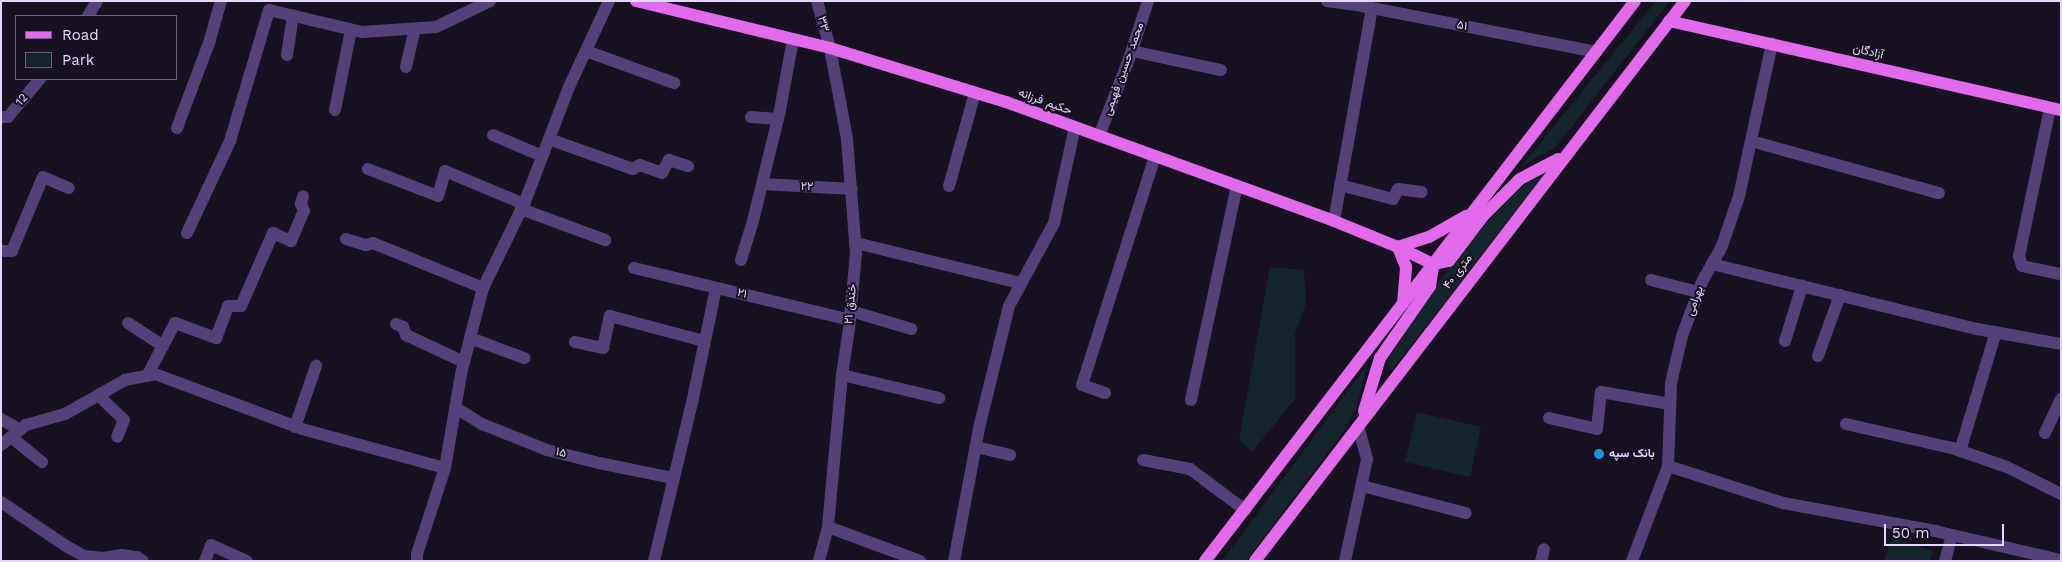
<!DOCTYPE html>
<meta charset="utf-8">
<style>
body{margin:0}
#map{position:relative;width:2062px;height:562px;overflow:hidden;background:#181121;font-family:"Work Sans",Vazirmatn,sans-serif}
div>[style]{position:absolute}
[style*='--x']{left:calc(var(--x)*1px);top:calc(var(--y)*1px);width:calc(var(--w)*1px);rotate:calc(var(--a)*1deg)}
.green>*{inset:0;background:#14252b}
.minor>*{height:12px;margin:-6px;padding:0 6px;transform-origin:6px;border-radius:6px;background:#54417a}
.major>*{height:12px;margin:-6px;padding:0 6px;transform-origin:6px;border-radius:6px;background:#e26bec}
.dots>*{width:14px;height:14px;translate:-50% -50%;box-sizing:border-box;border:2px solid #181121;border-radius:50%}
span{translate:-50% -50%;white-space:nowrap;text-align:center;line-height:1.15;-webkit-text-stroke:4px #181121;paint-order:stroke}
.street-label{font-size:12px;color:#e5d6fa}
.poi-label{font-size:12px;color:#e5d6fa;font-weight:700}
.left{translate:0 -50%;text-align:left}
.frame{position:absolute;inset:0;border:2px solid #e5d6fa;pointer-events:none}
.legend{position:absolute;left:15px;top:15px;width:162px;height:65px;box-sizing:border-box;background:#181121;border:1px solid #6a6078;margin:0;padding:6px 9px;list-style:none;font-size:15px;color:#e5d6fa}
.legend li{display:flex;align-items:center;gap:10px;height:25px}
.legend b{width:25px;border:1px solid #6a6078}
.scale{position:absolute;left:1884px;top:524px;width:120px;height:22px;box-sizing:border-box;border:2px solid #e5d6fa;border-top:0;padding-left:6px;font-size:15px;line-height:18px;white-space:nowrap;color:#e5d6fa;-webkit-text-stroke:4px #181121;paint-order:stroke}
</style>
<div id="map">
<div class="green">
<div style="clip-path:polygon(1656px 1px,1670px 1px,1554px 149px,1537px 157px,1519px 169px)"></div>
<div style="clip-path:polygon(1542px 177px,1460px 283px,1391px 371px,1388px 361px,1435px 287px,1465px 247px,1514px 194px,1529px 182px)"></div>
<div style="clip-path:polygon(1270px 267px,1304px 270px,1306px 303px,1295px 334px,1295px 399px,1252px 452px,1239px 440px)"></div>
<div style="clip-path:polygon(1367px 365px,1356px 409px,1341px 435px,1246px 561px,1222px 561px)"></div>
<div style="clip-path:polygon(1417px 412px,1481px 427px,1470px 477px,1405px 462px)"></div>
<div style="clip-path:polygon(1892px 538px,1933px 551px,1930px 561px,1884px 561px)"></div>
</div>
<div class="minor">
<div style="--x:817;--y:1;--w:49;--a:74.5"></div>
<div style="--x:830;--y:48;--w:93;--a:79.4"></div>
<div style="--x:847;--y:139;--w:114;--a:85.5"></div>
<div style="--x:856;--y:253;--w:76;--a:95.3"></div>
<div style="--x:849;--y:329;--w:47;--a:98.7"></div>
<div style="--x:842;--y:375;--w:153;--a:95.3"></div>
<div style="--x:828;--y:527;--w:35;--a:105"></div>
<div style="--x:1327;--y:1;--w:30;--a:8"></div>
<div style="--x:1357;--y:5;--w:244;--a:11.1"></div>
<div style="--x:88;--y:16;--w:17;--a:-59"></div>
<div style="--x:586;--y:51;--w:94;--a:20"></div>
<div style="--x:1132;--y:51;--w:91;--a:12.1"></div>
<div style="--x:287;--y:55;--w:40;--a:-81.5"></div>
<div style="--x:406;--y:67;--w:39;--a:-77"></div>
<div style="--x:2050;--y:108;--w:151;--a:101.8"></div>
<div style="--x:2019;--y:256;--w:10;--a:73"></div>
<div style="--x:2022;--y:266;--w:40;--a:12"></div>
<div style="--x:335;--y:110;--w:82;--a:-78.7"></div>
<div style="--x:1;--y:117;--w:7;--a:0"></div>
<div style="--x:8;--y:117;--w:50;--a:-49.9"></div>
<div style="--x:751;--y:117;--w:27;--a:4"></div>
<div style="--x:177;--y:128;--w:91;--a:-69.4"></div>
<div style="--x:209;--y:43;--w:44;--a:-74.1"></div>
<div style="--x:493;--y:135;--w:53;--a:23.2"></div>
<div style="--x:1099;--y:136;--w:83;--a:-68.7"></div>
<div style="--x:1129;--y:59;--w:61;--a:-71.9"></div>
<div style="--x:549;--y:139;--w:89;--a:19.7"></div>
<div style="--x:633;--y:169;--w:8;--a:-30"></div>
<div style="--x:640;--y:165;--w:23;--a:20"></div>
<div style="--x:662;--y:173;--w:15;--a:-62"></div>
<div style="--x:669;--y:160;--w:20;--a:18"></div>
<div style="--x:1751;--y:141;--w:195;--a:15.5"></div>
<div style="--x:368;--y:169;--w:75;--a:21.1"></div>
<div style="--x:438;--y:196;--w:26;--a:-74"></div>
<div style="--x:445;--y:171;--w:86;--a:22.7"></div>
<div style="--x:762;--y:184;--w:90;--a:3.2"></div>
<div style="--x:1340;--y:185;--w:55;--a:14.8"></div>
<div style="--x:1393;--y:199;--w:11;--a:-63"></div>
<div style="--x:1398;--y:189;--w:24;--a:7"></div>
<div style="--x:949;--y:186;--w:97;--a:-74.4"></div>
<div style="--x:521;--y:209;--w:90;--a:20.3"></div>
<div style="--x:1334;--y:221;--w:216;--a:-79.9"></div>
<div style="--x:187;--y:233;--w:102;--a:-64.9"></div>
<div style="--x:230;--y:141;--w:137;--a:-73.4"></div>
<div style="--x:269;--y:10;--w:96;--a:13.3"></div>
<div style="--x:362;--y:32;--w:74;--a:-3.9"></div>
<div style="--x:436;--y:27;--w:60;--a:-25.7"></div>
<div style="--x:346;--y:239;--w:21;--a:17"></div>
<div style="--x:366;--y:245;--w:7;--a:-16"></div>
<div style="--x:373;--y:243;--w:119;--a:22.2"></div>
<div style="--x:856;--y:243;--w:169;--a:13.7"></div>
<div style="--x:1;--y:251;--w:11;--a:0"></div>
<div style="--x:12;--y:251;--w:80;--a:-67.3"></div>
<div style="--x:43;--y:177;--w:28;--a:23"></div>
<div style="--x:741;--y:260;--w:41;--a:-72.9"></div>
<div style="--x:753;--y:221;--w:114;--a:-76.3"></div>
<div style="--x:780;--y:110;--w:72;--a:-79.6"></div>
<div style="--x:1712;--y:264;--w:273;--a:13.8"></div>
<div style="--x:1977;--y:329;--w:85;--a:10.1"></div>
<div style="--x:634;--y:268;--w:222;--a:13.5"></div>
<div style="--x:1651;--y:280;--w:49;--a:14.3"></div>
<div style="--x:851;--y:311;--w:63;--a:16.7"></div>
<div style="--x:128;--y:323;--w:42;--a:33.3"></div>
<div style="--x:396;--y:324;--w:8;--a:23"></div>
<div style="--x:403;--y:327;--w:9;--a:69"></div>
<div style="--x:406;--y:335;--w:64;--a:25"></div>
<div style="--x:470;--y:338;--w:58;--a:20.3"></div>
<div style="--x:1785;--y:341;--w:58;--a:-72.8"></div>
<div style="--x:575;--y:342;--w:29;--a:12"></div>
<div style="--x:603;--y:348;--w:33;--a:-78"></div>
<div style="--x:610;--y:316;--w:97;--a:14.9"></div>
<div style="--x:1818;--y:356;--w:65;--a:-70.2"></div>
<div style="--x:842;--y:375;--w:100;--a:13.3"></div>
<div style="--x:147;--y:376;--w:60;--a:-62.2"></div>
<div style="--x:175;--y:323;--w:44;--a:20.1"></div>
<div style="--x:216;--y:338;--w:34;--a:-69"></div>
<div style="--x:228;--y:306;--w:13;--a:0"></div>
<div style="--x:241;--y:306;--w:80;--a:-66.3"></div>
<div style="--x:273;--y:233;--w:20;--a:24"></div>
<div style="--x:291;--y:241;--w:33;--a:-67"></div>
<div style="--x:304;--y:211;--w:8;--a:-113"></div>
<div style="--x:301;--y:204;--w:8;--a:-76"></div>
<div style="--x:1105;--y:393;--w:24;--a:-161"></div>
<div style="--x:1082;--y:385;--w:240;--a:-72.3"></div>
<div style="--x:98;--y:395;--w:36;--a:44"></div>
<div style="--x:124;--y:420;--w:18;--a:112"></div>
<div style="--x:1191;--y:400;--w:219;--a:-77.9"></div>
<div style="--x:456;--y:408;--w:31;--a:32"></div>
<div style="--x:482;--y:424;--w:70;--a:21.8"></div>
<div style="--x:547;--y:450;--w:54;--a:14"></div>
<div style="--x:599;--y:463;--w:76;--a:11.5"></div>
<div style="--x:1549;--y:418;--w:49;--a:12.9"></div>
<div style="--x:1597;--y:429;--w:37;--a:-84"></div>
<div style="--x:1601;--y:392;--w:70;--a:9.9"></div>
<div style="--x:1;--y:419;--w:22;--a:30"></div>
<div style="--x:1846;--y:424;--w:109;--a:12.8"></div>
<div style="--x:1952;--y:448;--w:58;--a:19.1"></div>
<div style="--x:2007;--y:467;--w:60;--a:26.6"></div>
<div style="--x:295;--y:427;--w:65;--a:-71"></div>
<div style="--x:2045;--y:433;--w:38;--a:-65"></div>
<div style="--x:11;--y:437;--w:40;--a:39"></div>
<div style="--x:1;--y:445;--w:32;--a:-39"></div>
<div style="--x:26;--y:425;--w:41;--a:-15.8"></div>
<div style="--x:65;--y:414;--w:69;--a:-29.5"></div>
<div style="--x:125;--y:380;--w:31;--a:-11"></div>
<div style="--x:155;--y:374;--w:157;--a:20.5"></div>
<div style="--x:302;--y:429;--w:148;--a:15.3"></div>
<div style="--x:976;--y:447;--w:35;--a:13"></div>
<div style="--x:1960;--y:451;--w:124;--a:-73.2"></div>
<div style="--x:1143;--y:460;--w:48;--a:10.8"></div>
<div style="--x:1190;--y:469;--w:69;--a:36.7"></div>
<div style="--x:1668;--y:466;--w:121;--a:17.8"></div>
<div style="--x:1783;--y:503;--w:155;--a:10.4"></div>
<div style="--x:1935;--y:531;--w:129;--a:13"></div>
<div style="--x:1362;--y:486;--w:107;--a:14.6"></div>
<div style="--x:1;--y:502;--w:78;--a:34.1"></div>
<div style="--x:66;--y:546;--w:21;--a:29"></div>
<div style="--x:84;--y:556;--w:19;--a:6"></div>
<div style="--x:103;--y:558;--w:19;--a:-9"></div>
<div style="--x:122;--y:555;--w:15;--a:8"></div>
<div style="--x:137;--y:557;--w:7;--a:34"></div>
<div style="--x:828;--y:527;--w:98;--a:20.3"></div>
<div style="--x:205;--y:561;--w:17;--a:-69"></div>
<div style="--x:211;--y:545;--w:39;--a:24"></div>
<div style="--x:417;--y:561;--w:7;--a:-90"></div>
<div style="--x:417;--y:554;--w:90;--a:-72"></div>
<div style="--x:445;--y:468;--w:95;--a:-80.3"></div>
<div style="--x:461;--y:374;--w:89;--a:-75.7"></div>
<div style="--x:483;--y:288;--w:93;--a:-64"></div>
<div style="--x:524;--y:204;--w:125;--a:-69"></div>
<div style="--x:569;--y:87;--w:95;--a:-65.1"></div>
<div style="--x:654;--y:561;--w:163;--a:-76.5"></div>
<div style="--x:692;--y:403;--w:117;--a:-78.2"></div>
<div style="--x:954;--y:561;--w:139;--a:-79.3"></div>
<div style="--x:980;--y:424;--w:122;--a:-76.2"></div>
<div style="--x:1009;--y:306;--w:94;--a:-61.5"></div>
<div style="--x:1054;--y:223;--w:98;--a:-77.7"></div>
<div style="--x:1345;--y:561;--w:104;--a:-77.8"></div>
<div style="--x:1367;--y:459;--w:34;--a:-105"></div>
<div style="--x:1541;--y:561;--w:12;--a:-76"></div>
<div style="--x:1632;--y:561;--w:102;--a:-69.2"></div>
<div style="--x:1668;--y:466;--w:83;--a:-87.9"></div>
<div style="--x:1671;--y:383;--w:48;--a:-76.8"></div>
<div style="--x:1682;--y:336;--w:58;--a:-69.7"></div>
<div style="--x:1702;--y:282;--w:41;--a:-60.9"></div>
<div style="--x:1722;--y:246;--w:53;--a:-71.2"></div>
<div style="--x:1739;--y:196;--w:156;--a:-77.8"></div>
<div style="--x:1945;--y:561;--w:27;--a:-75"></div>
</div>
<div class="major">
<div style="--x:636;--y:1;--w:200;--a:13.6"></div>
<div style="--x:830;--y:48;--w:184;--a:17.1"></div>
<div style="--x:1006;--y:102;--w:349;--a:19.9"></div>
<div style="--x:1334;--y:221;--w:69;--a:22.1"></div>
<div style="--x:1398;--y:247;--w:39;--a:26"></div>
<div style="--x:1669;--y:21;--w:402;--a:12.8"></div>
<div style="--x:1433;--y:264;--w:16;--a:-11"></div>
<div style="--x:1449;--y:261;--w:56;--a:-52.9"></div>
<div style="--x:1483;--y:216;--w:52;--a:-45"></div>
<div style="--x:1520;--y:179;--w:43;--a:-27.8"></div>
<div style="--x:1403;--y:303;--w:36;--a:-85"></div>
<div style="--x:1406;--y:267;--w:22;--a:-112"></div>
<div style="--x:1398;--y:247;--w:33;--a:-18"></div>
<div style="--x:1429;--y:237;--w:43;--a:-29.6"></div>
<div style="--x:1364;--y:411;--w:55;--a:-73.2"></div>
<div style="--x:1380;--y:358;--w:88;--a:-55.2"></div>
<div style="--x:1430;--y:286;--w:19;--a:-81"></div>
<div style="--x:1205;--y:561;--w:706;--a:-52.48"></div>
<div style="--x:1255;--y:561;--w:706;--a:-52.48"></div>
</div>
<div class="dots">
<div style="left:1599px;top:454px;background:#1c93df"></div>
</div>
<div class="street-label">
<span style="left:823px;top:24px;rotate:75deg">۳۳</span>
<span style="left:1462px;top:26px;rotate:11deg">۵۱</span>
<span style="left:1868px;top:52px;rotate:13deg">آزادگان</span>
<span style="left:1124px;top:69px;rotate:-70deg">محمد حسین فهیمی</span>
<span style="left:22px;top:100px;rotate:-48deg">12</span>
<span style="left:1045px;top:102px;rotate:20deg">حکیم فرزانه</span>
<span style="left:807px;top:187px;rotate:3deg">۲۲</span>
<span style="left:1458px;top:272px;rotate:-53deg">۴۰ متری</span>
<span style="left:742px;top:294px;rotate:14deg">۲۱</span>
<span style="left:1695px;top:301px;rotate:-70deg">بهرامی</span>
<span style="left:851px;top:304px;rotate:-84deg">۲۱ خندق</span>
<span style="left:561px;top:453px;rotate:15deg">۱۵</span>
</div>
<div class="poi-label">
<span class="left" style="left:1609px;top:454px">بانک سپه</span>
</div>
<div class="frame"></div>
<ul class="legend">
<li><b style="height:6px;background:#e26bec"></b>Road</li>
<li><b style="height:14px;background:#14252b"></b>Park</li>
</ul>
<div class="scale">50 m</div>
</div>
